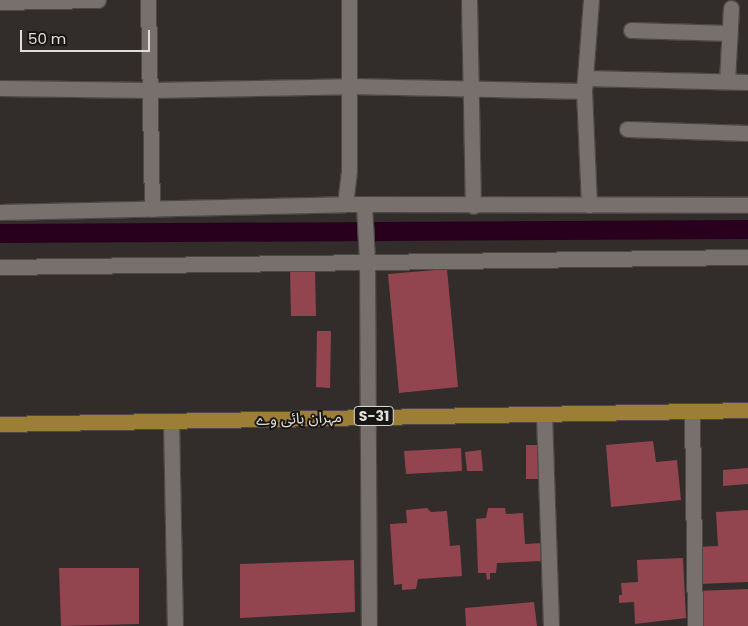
<!DOCTYPE html>
<meta charset="utf-8">
<style>
body{margin:0}
#map{position:relative;width:748px;height:626px;overflow:hidden;background:#322d2a;font-family:Poppins,"Noto Sans Arabic",sans-serif}
div>[style]{position:absolute}
[style*='--x']{left:calc(var(--x)*1px);top:calc(var(--y)*1px);width:calc(var(--w)*1px);rotate:calc(var(--a)*1deg)}
.canal>*{height:19px;margin:-9.5px;padding:0 9.5px;transform-origin:9.5px;border-radius:9.5px;background:#28001e}
.building>*{inset:0;background:#92454e}
.roads{filter:drop-shadow(1px 0 #4d4947) drop-shadow(-1px 0 #4d4947) drop-shadow(0 1px #4d4947) drop-shadow(0 -1px #4d4947)}
.minor>*{height:15px;margin:-7.5px;padding:0 7.5px;transform-origin:7.5px;border-radius:7.5px;background:#77706d}
.primary>*{height:15px;margin:-7.5px;padding:0 7.5px;transform-origin:7.5px;border-radius:7.5px;background:#9c7e36}
span{translate:-50% -50%;white-space:nowrap;text-align:center;line-height:1.15;-webkit-text-stroke:4px #181614;paint-order:stroke}
.shield-label span{padding:1px 4px;background:#181614;border:1px solid;border-radius:4px;-webkit-text-stroke-width:0}
.shield-label{font-size:14px;color:#e0dddb;font-weight:700}
.street-label{font-size:15px;color:#e0dddb}
.scale{position:absolute;left:20px;top:30px;width:130px;height:22px;box-sizing:border-box;border:2px solid #e0dddb;border-top:0;padding-left:6px;font-size:15px;line-height:18px;white-space:nowrap;color:#e0dddb;-webkit-text-stroke:4px #181614;paint-order:stroke}
</style>
<div id="map">
<div class="canal">
<div style="--x:0;--y:233;--w:748;--a:-0.31"></div>
</div>
<div class="building">
<div style="clip-path:polygon(290px 269px,315px 269px,316px 316px,291px 316px)"></div>
<div style="clip-path:polygon(447px 269px,458px 387px,399px 393px,388px 274px)"></div>
<div style="clip-path:polygon(317px 331px,331px 331px,330px 388px,316px 387px)"></div>
<div style="clip-path:polygon(653px 441px,656px 462px,677px 460px,681px 500px,611px 507px,606px 445px)"></div>
<div style="clip-path:polygon(526px 445px,542px 445px,542px 479px,526px 479px)"></div>
<div style="clip-path:polygon(461px 448px,462px 471px,406px 474px,404px 451px)"></div>
<div style="clip-path:polygon(481px 450px,483px 471px,467px 471px,465px 452px)"></div>
<div style="clip-path:polygon(748px 468px,748px 484px,723px 486px,723px 470px)"></div>
<div style="clip-path:polygon(427px 508px,431px 512px,447px 511px,450px 546px,460px 545px,462px 576px,418px 579px,416px 589px,402px 590px,402px 584px,394px 585px,390px 524px,407px 523px,406px 510px)"></div>
<div style="clip-path:polygon(488px 508px,505px 508px,506px 514px,523px 513px,525px 544px,542px 543px,543px 561px,497px 563px,496px 573px,490px 573px,490px 579px,487px 580px,486px 573px,478px 573px,476px 519px,486px 518px)"></div>
<div style="clip-path:polygon(748px 510px,748px 582px,698px 584px,696px 547px,718px 546px,716px 512px)"></div>
<div style="clip-path:polygon(683px 558px,686px 618px,635px 624px,634px 602px,619px 603px,619px 595px,622px 595px,621px 583px,638px 582px,637px 560px)"></div>
<div style="clip-path:polygon(354px 560px,355px 612px,240px 618px,240px 564px)"></div>
<div style="clip-path:polygon(59px 568px,139px 568px,139px 624px,61px 626px)"></div>
<div style="clip-path:polygon(748px 589px,748px 626px,698px 626px,696px 591px)"></div>
<div style="clip-path:polygon(534px 602px,537px 626px,466px 626px,465px 608px)"></div>
</div>
<div class="roads">
<div class="minor">
<div style="--x:148;--y:0;--w:209;--a:88.9"></div>
<div style="--x:469;--y:0;--w:206;--a:88.9"></div>
<div style="--x:0;--y:2;--w:98;--a:-1.2"></div>
<div style="--x:631;--y:30;--w:98;--a:1.8"></div>
<div style="--x:585;--y:78;--w:163;--a:1.4"></div>
<div style="--x:727;--y:81;--w:73;--a:-86.9"></div>
<div style="--x:0;--y:88;--w:150;--a:0.8"></div>
<div style="--x:150;--y:90;--w:200;--a:-1.1"></div>
<div style="--x:350;--y:86;--w:234;--a:1.2"></div>
<div style="--x:627;--y:129;--w:121;--a:1.9"></div>
<div style="--x:345;--y:204;--w:34;--a:-83"></div>
<div style="--x:349;--y:170;--w:170;--a:-90"></div>
<div style="--x:364;--y:205;--w:56;--a:86.9"></div>
<div style="--x:367;--y:261;--w:365;--a:89.7"></div>
<div style="--x:589;--y:205;--w:114;--a:-92.5"></div>
<div style="--x:584;--y:91;--w:91;--a:-85.6"></div>
<div style="--x:0;--y:212;--w:345;--a:-1.3"></div>
<div style="--x:345;--y:204;--w:403;--a:0.1"></div>
<div style="--x:0;--y:267;--w:748;--a:-0.77"></div>
<div style="--x:692;--y:411;--w:215;--a:89.2"></div>
<div style="--x:544;--y:414;--w:212;--a:88.1"></div>
<div style="--x:171;--y:421;--w:205;--a:88.9"></div>
</div>
<div class="primary">
<div style="--x:0;--y:424;--w:748;--a:-1.07"></div>
</div>
</div>
<div class="shield-label">
<span style="left:374px;top:416px">S-31</span>
</div>
<div class="street-label">
<span style="left:299px;top:418px;rotate:-2deg">مہران ہائی وے</span>
</div>
<div class="scale">50 m</div>
</div>
